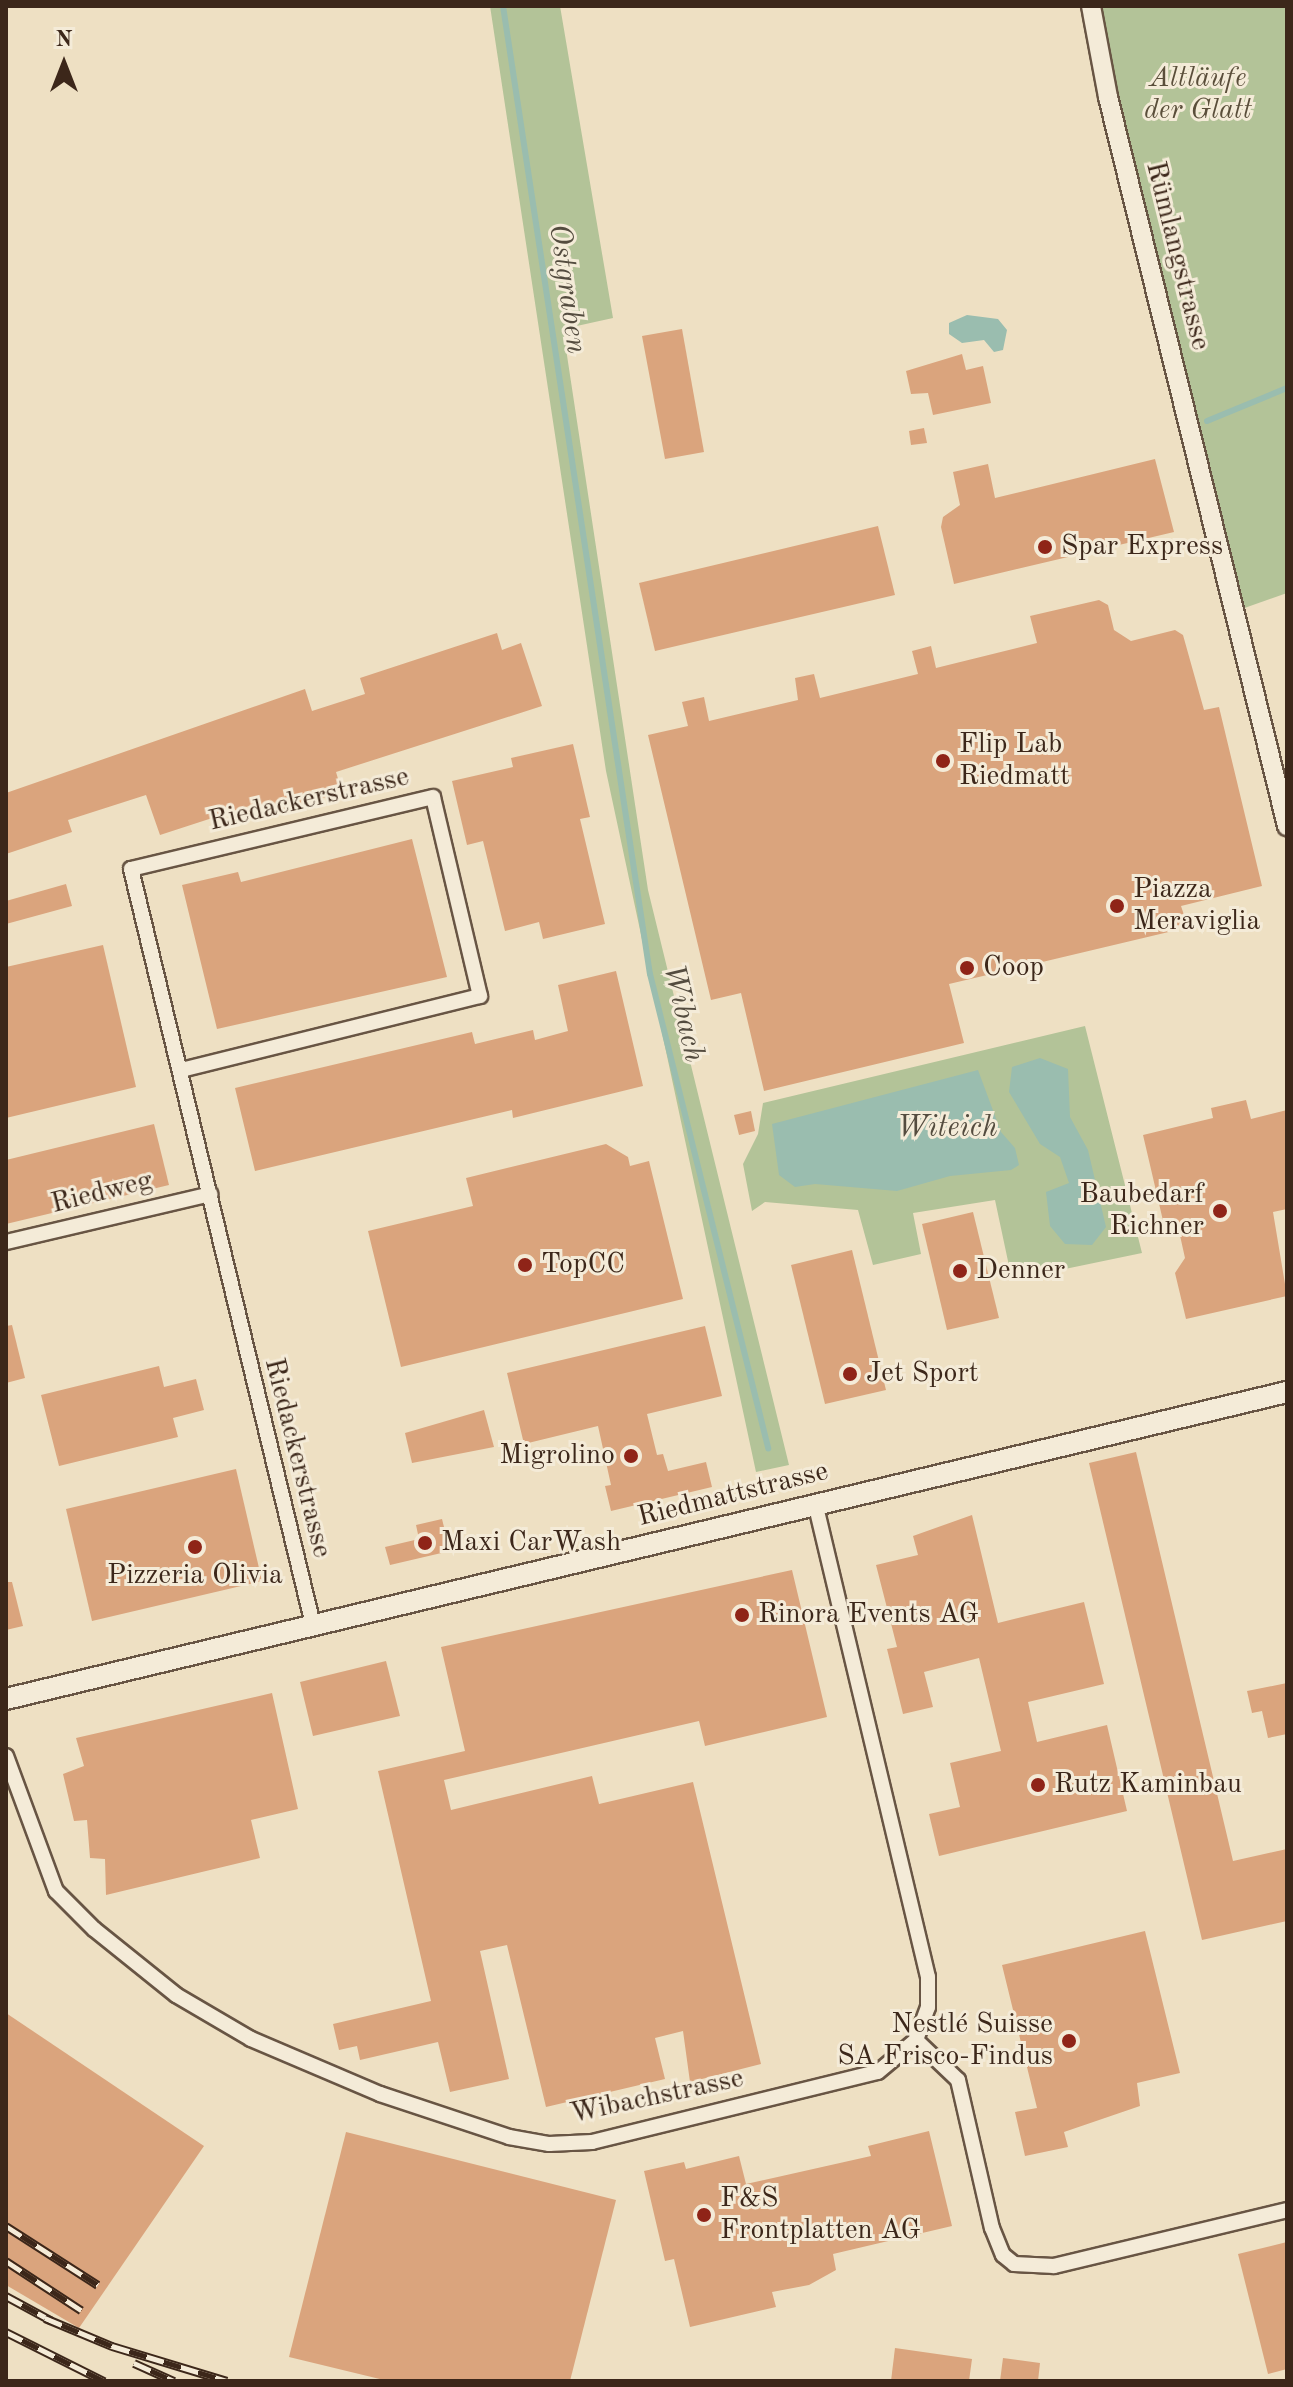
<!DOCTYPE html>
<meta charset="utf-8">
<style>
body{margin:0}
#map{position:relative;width:1293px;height:2387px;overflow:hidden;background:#eee0c3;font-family:"Old Standard TT",serif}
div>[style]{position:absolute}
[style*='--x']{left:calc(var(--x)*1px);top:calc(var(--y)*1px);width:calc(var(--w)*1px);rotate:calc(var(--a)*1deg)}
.green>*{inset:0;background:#b3c398}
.water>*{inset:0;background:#9abdaf}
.stream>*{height:6px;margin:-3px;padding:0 3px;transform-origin:3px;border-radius:3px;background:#9abdaf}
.building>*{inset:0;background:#daa47d}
.roads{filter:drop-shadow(2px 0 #685544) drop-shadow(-2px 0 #685544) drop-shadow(0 2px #685544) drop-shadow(0 -2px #685544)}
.minor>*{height:14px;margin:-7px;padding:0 7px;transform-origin:7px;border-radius:7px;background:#f4ebd8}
.tertiary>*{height:18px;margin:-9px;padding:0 9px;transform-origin:9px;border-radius:9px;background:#f4ebd8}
.secondary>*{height:20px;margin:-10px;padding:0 10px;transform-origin:10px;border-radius:10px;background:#f4ebd8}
.rail>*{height:9px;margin-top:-4.5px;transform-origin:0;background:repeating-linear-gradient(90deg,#f4ebd8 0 18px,#3c271a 0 36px);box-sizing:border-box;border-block:2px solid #3c271a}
.dots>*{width:22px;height:22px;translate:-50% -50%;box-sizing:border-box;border:4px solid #f4ebd8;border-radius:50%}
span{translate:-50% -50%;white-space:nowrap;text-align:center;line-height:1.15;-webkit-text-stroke:6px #f4ebd8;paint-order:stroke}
.park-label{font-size:28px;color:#5a4e3a;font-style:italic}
.street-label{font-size:28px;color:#3c271a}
.poi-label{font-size:28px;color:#3c271a}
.left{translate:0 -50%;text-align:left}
.right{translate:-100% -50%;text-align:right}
.water-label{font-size:30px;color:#544c3f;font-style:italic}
.frame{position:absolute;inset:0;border:8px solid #3c271a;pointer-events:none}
.north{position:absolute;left:24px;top:24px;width:80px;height:80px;-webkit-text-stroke:6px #f4ebd8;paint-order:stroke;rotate:0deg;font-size:22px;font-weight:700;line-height:32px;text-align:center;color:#3c271a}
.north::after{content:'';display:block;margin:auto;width:28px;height:36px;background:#3c271a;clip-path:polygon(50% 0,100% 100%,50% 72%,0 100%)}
</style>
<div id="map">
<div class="green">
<div style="clip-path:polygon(490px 6px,560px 6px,613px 318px,563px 329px,648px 890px,789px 1465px,756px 1472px,606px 771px)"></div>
<div style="clip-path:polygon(1091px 6px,1287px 6px,1287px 593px,1236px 611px)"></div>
<div style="clip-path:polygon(1085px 1026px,1142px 1253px,1012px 1280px,995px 1200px,913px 1213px,921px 1254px,873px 1265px,858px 1210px,765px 1202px,752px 1211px,743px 1164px,758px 1134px,763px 1103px)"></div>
</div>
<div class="water">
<div style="clip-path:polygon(967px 315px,998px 319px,1007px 330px,1003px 350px,994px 352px,984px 340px,962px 343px,949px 334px,949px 323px)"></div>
<div style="clip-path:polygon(1040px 1058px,1068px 1069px,1070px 1117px,1088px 1150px,1106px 1227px,1092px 1245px,1065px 1244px,1050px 1226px,1046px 1192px,1069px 1183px,1060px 1157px,1040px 1144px,1009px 1092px,1012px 1067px)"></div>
<div style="clip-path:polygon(978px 1070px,1001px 1132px,1015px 1148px,1019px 1165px,1011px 1170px,950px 1176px,897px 1191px,815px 1184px,795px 1187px,779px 1175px,772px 1124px)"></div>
</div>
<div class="stream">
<div style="--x:503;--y:6;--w:979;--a:81.37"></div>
<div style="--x:650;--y:974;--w:489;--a:76"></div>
<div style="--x:1207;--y:421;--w:87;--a:-22.4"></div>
</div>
<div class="building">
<div style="clip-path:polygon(682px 329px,704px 452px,665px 459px,642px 336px)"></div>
<div style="clip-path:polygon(962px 354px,966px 370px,983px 366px,991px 403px,933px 415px,928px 393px,911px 394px,906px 371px)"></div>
<div style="clip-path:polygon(924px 428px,927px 443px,911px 445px,909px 431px)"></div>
<div style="clip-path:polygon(1155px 459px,1174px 532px,954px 584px,941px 527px,943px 517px,960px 505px,953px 472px,988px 464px,995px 498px)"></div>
<div style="clip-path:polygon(878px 526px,895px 595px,655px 651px,639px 583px)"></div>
<div style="clip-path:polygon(1099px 600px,1108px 605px,1114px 630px,1131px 641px,1175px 630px,1183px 635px,1204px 710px,1219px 707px,1262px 886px,1181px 906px,1185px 918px,1177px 930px,949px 984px,964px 1043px,764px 1091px,741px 993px,711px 1000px,648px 735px,688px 726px,682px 702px,704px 697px,709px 721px,798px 700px,795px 678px,814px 674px,820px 698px,918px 674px,912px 651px,931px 646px,936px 668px,1037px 643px,1030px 616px)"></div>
<div style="clip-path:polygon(497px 633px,502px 650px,521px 643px,542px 706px,336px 772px,342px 792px,262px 818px,258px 803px,160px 835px,146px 795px,68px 820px,72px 832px,6px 854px,6px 793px,305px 689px,312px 711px,365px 694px,360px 678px)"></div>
<div style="clip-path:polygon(573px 744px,590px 817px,580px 819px,605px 924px,543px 939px,539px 922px,505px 931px,483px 841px,467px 845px,452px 781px,513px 767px,511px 758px)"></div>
<div style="clip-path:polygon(412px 839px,447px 977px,217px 1029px,182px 885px,238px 872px,241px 882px)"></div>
<div style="clip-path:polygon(66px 884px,72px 906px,6px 924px,6px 901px)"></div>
<div style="clip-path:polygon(103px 945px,136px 1087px,6px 1118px,6px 967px)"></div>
<div style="clip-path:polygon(616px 971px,643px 1086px,513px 1118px,512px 1110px,255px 1171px,235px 1088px,472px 1032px,475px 1044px,533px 1030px,535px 1040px,568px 1031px,558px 985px)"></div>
<div style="clip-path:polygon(1246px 1100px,1251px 1119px,1287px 1110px,1287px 1209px,1273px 1212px,1287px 1296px,1186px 1319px,1175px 1273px,1185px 1258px,1177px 1222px,1164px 1225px,1143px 1135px,1213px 1118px,1211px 1108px)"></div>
<div style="clip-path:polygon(751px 1111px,755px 1131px,739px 1135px,734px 1115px)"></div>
<div style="clip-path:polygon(154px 1124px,169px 1185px,6px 1224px,6px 1160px)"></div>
<div style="clip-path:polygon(606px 1144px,628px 1157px,630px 1166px,649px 1161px,683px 1299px,401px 1367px,368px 1231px,473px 1206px,466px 1178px)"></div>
<div style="clip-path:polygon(973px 1212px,999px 1318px,947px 1330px,922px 1224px)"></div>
<div style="clip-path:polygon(852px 1250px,886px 1390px,825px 1404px,791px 1265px)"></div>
<div style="clip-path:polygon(12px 1325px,25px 1378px,6px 1383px,6px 1326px)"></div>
<div style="clip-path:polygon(705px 1326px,722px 1396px,647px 1414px,657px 1455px,663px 1454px,668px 1471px,706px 1462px,712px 1487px,611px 1511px,605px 1486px,611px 1485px,598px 1426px,524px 1444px,507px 1373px)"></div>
<div style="clip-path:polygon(159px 1366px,164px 1387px,196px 1379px,204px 1410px,173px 1418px,178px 1437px,59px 1466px,41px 1395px)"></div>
<div style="clip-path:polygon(484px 1410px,494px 1447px,412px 1463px,405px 1433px)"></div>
<div style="clip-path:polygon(1136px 1452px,1233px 1861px,1287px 1849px,1287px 1921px,1202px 1940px,1089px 1463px)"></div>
<div style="clip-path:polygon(236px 1469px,262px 1581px,92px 1621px,66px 1509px)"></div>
<div style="clip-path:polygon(972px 1515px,998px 1623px,1084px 1602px,1104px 1684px,1028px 1702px,1037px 1742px,1107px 1725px,1127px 1811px,939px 1856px,929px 1814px,960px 1807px,950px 1763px,1001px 1751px,979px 1658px,924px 1672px,933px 1707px,903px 1714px,887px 1649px,897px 1647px,876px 1565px,918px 1555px,913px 1536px)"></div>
<div style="clip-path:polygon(442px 1519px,450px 1551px,390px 1565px,385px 1547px,419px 1539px,416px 1525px)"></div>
<div style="clip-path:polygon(792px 1570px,827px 1717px,705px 1746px,699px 1721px,444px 1780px,451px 1810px,592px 1776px,599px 1804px,693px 1782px,761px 2064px,690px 2082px,683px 2031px,655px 2038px,665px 2079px,546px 2107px,507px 1945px,480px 1951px,509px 2079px,450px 2092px,438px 2042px,360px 2060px,357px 2046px,339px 2050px,333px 2024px,431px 2001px,378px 1771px,465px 1751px,441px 1647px)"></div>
<div style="clip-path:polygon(6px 1582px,12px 1582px,23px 1626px,6px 1630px)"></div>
<div style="clip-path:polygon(386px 1661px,400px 1716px,313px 1736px,300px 1682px)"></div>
<div style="clip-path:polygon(1287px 1683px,1287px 1734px,1268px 1738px,1262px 1711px,1252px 1713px,1247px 1691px)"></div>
<div style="clip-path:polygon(272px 1693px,298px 1809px,251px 1820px,260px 1858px,106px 1895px,105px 1859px,90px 1858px,87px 1820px,74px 1821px,63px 1774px,84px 1766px,76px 1738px)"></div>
<div style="clip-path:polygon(1145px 1931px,1180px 2073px,1137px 2083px,1140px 2106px,1064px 2132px,1068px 2147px,1025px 2156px,1015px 2112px,1037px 2108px,1002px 1965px)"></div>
<div style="clip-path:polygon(6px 2013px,204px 2146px,79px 2328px,6px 2285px)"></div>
<div style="clip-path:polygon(929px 2131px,952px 2226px,833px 2254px,836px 2270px,809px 2285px,772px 2292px,776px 2307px,690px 2327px,674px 2259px,665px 2261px,644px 2171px,684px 2162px,686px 2169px,739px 2156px,746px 2184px,871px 2156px,868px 2146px)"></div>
<div style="clip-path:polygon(346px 2132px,616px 2200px,570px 2381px,388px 2381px,289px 2357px)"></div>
<div style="clip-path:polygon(1287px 2242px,1287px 2369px,1268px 2374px,1238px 2254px)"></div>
<div style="clip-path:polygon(895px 2348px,972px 2359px,969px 2381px,891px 2381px)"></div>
<div style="clip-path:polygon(1003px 2358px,1040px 2363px,1038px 2381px,1000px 2381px)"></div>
</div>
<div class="roads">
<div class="minor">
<div style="--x:181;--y:1070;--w:308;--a:-13.9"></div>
<div style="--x:480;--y:996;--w:204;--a:-103.3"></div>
<div style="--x:433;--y:797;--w:310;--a:166.6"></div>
<div style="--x:131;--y:869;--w:778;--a:76.46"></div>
<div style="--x:6;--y:1242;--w:210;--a:-13.2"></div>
<div style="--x:6;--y:1756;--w:144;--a:69.7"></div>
<div style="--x:56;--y:1891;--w:54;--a:45"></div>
<div style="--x:94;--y:1929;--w:105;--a:38.8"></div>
<div style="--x:176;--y:1995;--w:87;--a:30.4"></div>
<div style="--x:251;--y:2039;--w:140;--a:23.1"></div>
<div style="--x:380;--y:2094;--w:136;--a:18.4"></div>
<div style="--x:509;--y:2137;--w:41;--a:9.9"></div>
<div style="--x:549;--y:2144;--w:43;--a:-2.7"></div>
<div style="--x:592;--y:2142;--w:294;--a:-13.8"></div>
<div style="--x:878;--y:2072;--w:50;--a:-40.1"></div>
<div style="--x:916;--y:2040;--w:35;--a:-70"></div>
<div style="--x:928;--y:2007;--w:30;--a:-90"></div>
<div style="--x:928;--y:1977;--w:486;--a:-103.4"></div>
<div style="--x:916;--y:2040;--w:58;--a:43.6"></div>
<div style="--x:958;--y:2080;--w:152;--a:77.1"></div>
<div style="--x:992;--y:2228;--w:29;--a:68"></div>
<div style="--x:1003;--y:2255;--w:14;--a:39"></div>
<div style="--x:1014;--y:2264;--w:40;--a:2.9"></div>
<div style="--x:1054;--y:2266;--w:240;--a:-13.5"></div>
</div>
<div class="tertiary">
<div style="--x:1091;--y:6;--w:93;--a:79.4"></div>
<div style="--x:1108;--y:97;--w:751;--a:76.2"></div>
</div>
<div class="secondary">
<div style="--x:6;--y:1699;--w:1317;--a:-13.48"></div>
</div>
</div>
<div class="rail">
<div style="--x:6;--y:2226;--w:109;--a:32.7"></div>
<div style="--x:6;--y:2261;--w:90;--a:33.2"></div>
<div style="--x:6;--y:2296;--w:52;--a:28.5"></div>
<div style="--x:45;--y:2318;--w:73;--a:22.7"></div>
<div style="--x:112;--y:2346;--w:120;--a:16.9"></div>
<div style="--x:6;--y:2332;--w:110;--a:26.6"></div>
<div style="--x:134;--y:2363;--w:44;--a:24.2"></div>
</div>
<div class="dots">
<div style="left:1045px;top:547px;background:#8f2418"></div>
<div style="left:943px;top:761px;background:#8f2418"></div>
<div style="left:1117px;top:906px;background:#8f2418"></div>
<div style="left:967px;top:968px;background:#8f2418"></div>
<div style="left:1220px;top:1211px;background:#8f2418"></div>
<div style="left:525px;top:1265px;background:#8f2418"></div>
<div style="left:960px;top:1271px;background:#8f2418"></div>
<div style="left:850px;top:1374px;background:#8f2418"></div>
<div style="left:631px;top:1456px;background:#8f2418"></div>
<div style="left:425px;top:1543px;background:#8f2418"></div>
<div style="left:195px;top:1547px;background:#8f2418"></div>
<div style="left:742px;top:1615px;background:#8f2418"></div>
<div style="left:1038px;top:1785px;background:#8f2418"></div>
<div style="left:1069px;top:2041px;background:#8f2418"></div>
<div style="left:704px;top:2215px;background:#8f2418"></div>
</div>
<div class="park-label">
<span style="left:1198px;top:95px">Altläufe<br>der Glatt</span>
</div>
<div class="street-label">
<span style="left:1177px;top:256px;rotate:76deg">Rümlangstrasse</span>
<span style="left:309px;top:800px;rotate:-13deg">Riedackerstrasse</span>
<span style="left:102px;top:1193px;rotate:-14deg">Riedweg</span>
<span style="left:297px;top:1458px;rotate:76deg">Riedackerstrasse</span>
<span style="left:733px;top:1495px;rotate:-14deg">Riedmattstrasse</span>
<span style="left:657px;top:2097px;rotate:-12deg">Wibachstrasse</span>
</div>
<div class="poi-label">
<span class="left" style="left:1061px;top:547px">Spar Express</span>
<span class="left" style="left:959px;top:761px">Flip Lab<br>Riedmatt</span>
<span class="left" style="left:1133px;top:906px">Piazza<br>Meraviglia</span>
<span class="left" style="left:983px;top:968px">Coop</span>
<span class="right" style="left:1204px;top:1211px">Baubedarf<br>Richner</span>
<span class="left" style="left:541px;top:1265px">TopCC</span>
<span class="left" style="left:976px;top:1271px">Denner</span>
<span class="left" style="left:866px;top:1374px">Jet Sport</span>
<span class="right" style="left:615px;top:1456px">Migrolino</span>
<span class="left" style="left:441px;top:1543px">Maxi CarWash</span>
<span style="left:195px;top:1576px">Pizzeria Olivia</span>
<span class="left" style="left:758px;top:1615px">Rinora Events AG</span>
<span class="left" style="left:1054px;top:1785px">Rutz Kaminbau</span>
<span class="right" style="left:1053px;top:2041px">Nestlé Suisse<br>SA Frisco-Findus</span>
<span class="left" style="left:720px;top:2215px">F&amp;S<br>Frontplatten AG</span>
</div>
<div class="water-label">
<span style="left:567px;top:289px;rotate:82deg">Ostgraben</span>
<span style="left:683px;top:1013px;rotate:77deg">Wibach</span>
<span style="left:947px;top:1128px">Witeich</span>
</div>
<div class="frame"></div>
<div class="north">N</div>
</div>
